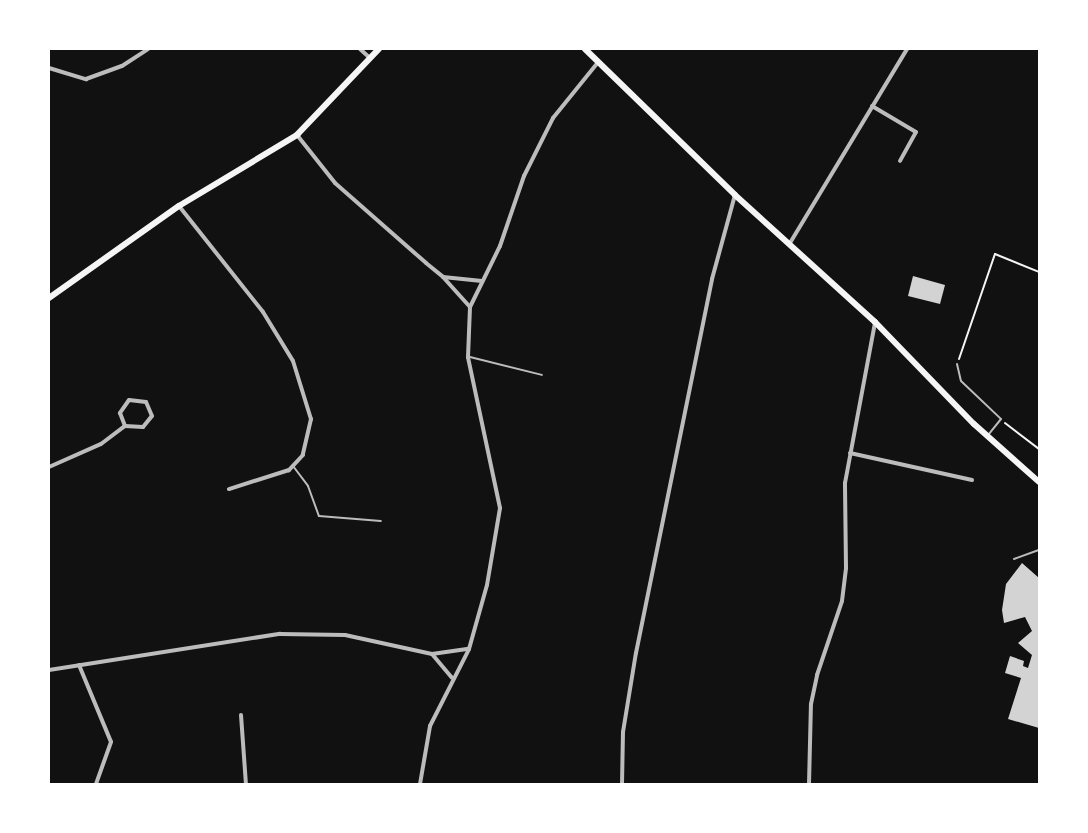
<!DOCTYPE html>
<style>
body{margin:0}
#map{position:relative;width:1088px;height:833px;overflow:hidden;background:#111;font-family:Commissioner,sans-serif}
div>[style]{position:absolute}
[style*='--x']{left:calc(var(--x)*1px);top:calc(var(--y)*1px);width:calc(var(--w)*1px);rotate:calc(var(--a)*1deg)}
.building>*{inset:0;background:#d3d3d3}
.path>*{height:2px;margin:-1px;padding:0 1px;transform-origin:1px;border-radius:1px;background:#f5f5f5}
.service>*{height:2px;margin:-1px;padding:0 1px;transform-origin:1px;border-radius:1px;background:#bcbcbc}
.minor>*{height:4px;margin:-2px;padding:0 2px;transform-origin:2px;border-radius:2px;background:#bcbcbc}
.secondary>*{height:5.5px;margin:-2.75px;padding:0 2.75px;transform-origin:2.75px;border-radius:2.75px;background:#f5f5f5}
.primary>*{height:6px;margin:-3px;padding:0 3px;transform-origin:3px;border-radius:3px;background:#f5f5f5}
span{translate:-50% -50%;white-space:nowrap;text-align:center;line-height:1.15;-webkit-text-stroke:4.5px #fff;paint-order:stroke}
.frame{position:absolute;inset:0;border:50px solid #fff;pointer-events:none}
</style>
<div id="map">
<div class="building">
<div style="clip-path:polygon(913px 276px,945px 285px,940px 304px,908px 296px)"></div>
<div style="clip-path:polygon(1022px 563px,1039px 578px,1039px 728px,1008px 719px,1021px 678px,1005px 673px,1010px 656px,1024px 661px,1023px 666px,1028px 668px,1032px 655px,1018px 643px,1032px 631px,1025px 617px,1004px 623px,1002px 610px,1006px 584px)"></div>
</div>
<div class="path">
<div style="--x:959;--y:359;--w:111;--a:-71.1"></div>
<div style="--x:995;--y:254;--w:48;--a:22.2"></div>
<div style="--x:1005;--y:423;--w:43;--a:37.4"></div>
</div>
<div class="service">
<div style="--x:470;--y:357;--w:74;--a:14"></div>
<div style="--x:957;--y:364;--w:17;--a:77"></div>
<div style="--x:961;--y:381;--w:55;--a:43.5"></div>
<div style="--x:1001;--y:419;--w:19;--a:129"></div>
<div style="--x:293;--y:466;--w:25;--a:53"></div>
<div style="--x:308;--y:486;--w:32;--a:70"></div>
<div style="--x:319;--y:516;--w:62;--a:4.6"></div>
<div style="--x:1014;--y:559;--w:27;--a:-20"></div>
</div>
<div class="minor">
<div style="--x:360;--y:49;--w:13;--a:42"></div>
<div style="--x:49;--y:68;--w:39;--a:17"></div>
<div style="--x:86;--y:79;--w:38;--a:-20"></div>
<div style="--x:122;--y:66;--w:31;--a:-33"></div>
<div style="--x:872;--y:106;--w:51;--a:30.6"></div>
<div style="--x:916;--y:132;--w:33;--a:119"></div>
<div style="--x:297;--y:135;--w:61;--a:51.6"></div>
<div style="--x:335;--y:183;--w:121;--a:41.3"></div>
<div style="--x:426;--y:263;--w:22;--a:39"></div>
<div style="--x:443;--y:277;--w:39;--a:6"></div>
<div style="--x:179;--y:206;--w:135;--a:51.6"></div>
<div style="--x:263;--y:312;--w:57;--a:58.5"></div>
<div style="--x:293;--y:361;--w:61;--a:72.8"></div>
<div style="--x:311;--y:419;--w:37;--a:103"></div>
<div style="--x:303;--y:455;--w:21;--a:133"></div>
<div style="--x:289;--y:470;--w:63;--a:162.4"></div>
<div style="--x:790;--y:243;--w:227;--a:-58.9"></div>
<div style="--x:443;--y:277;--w:40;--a:48"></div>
<div style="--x:850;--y:453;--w:125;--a:12.5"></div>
<div style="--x:49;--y:467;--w:57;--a:-23.9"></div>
<div style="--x:101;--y:444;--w:30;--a:-37"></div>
<div style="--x:125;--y:426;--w:18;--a:3"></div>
<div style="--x:143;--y:427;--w:14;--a:-51"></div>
<div style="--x:152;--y:416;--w:15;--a:-113"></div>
<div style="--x:146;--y:402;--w:17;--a:-173"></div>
<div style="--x:129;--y:400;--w:16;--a:125"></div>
<div style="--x:120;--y:413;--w:14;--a:69"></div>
<div style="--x:432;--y:654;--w:31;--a:50"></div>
<div style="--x:79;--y:665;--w:83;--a:67.4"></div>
<div style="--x:111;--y:742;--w:45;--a:109.7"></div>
<div style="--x:49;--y:670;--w:234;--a:-8.9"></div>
<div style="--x:280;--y:634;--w:65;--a:0.9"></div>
<div style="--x:345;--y:635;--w:89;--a:12.3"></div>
<div style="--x:432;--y:654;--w:37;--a:-8"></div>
<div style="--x:241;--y:715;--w:69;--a:85.9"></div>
<div style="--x:420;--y:784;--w:59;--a:-80.2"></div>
<div style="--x:430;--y:726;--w:86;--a:-63.1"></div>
<div style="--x:469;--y:649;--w:66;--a:-74.3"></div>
<div style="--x:487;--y:585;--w:78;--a:-80.4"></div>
<div style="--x:500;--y:508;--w:154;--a:-102"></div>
<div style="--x:468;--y:357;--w:50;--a:-87.7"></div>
<div style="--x:470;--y:307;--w:68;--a:-63.8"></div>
<div style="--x:500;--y:246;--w:74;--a:-71.1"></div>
<div style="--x:524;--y:176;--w:65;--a:-63.4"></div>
<div style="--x:553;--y:118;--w:73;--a:-51.1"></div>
<div style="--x:622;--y:784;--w:52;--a:-88.9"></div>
<div style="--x:623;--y:732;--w:80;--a:-80.7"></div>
<div style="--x:636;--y:653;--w:382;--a:-78.5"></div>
<div style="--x:712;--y:279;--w:87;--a:-74.7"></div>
<div style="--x:809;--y:784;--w:80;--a:-88.6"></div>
<div style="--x:811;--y:704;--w:30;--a:-78"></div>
<div style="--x:817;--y:675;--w:78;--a:-71.3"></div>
<div style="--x:842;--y:601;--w:33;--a:-83"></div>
<div style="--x:846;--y:568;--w:85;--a:-90.7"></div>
<div style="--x:845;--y:483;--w:164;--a:-79.4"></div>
</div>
<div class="secondary">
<div style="--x:49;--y:298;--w:159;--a:-35.3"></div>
<div style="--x:179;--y:206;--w:138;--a:-31"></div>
<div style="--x:297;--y:135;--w:119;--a:-46.4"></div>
</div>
<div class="primary">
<div style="--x:585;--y:49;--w:209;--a:44.2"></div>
<div style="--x:735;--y:195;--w:189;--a:42.2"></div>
<div style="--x:875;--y:322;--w:142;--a:45.9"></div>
<div style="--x:974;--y:424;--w:87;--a:41.7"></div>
</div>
<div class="frame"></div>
</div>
